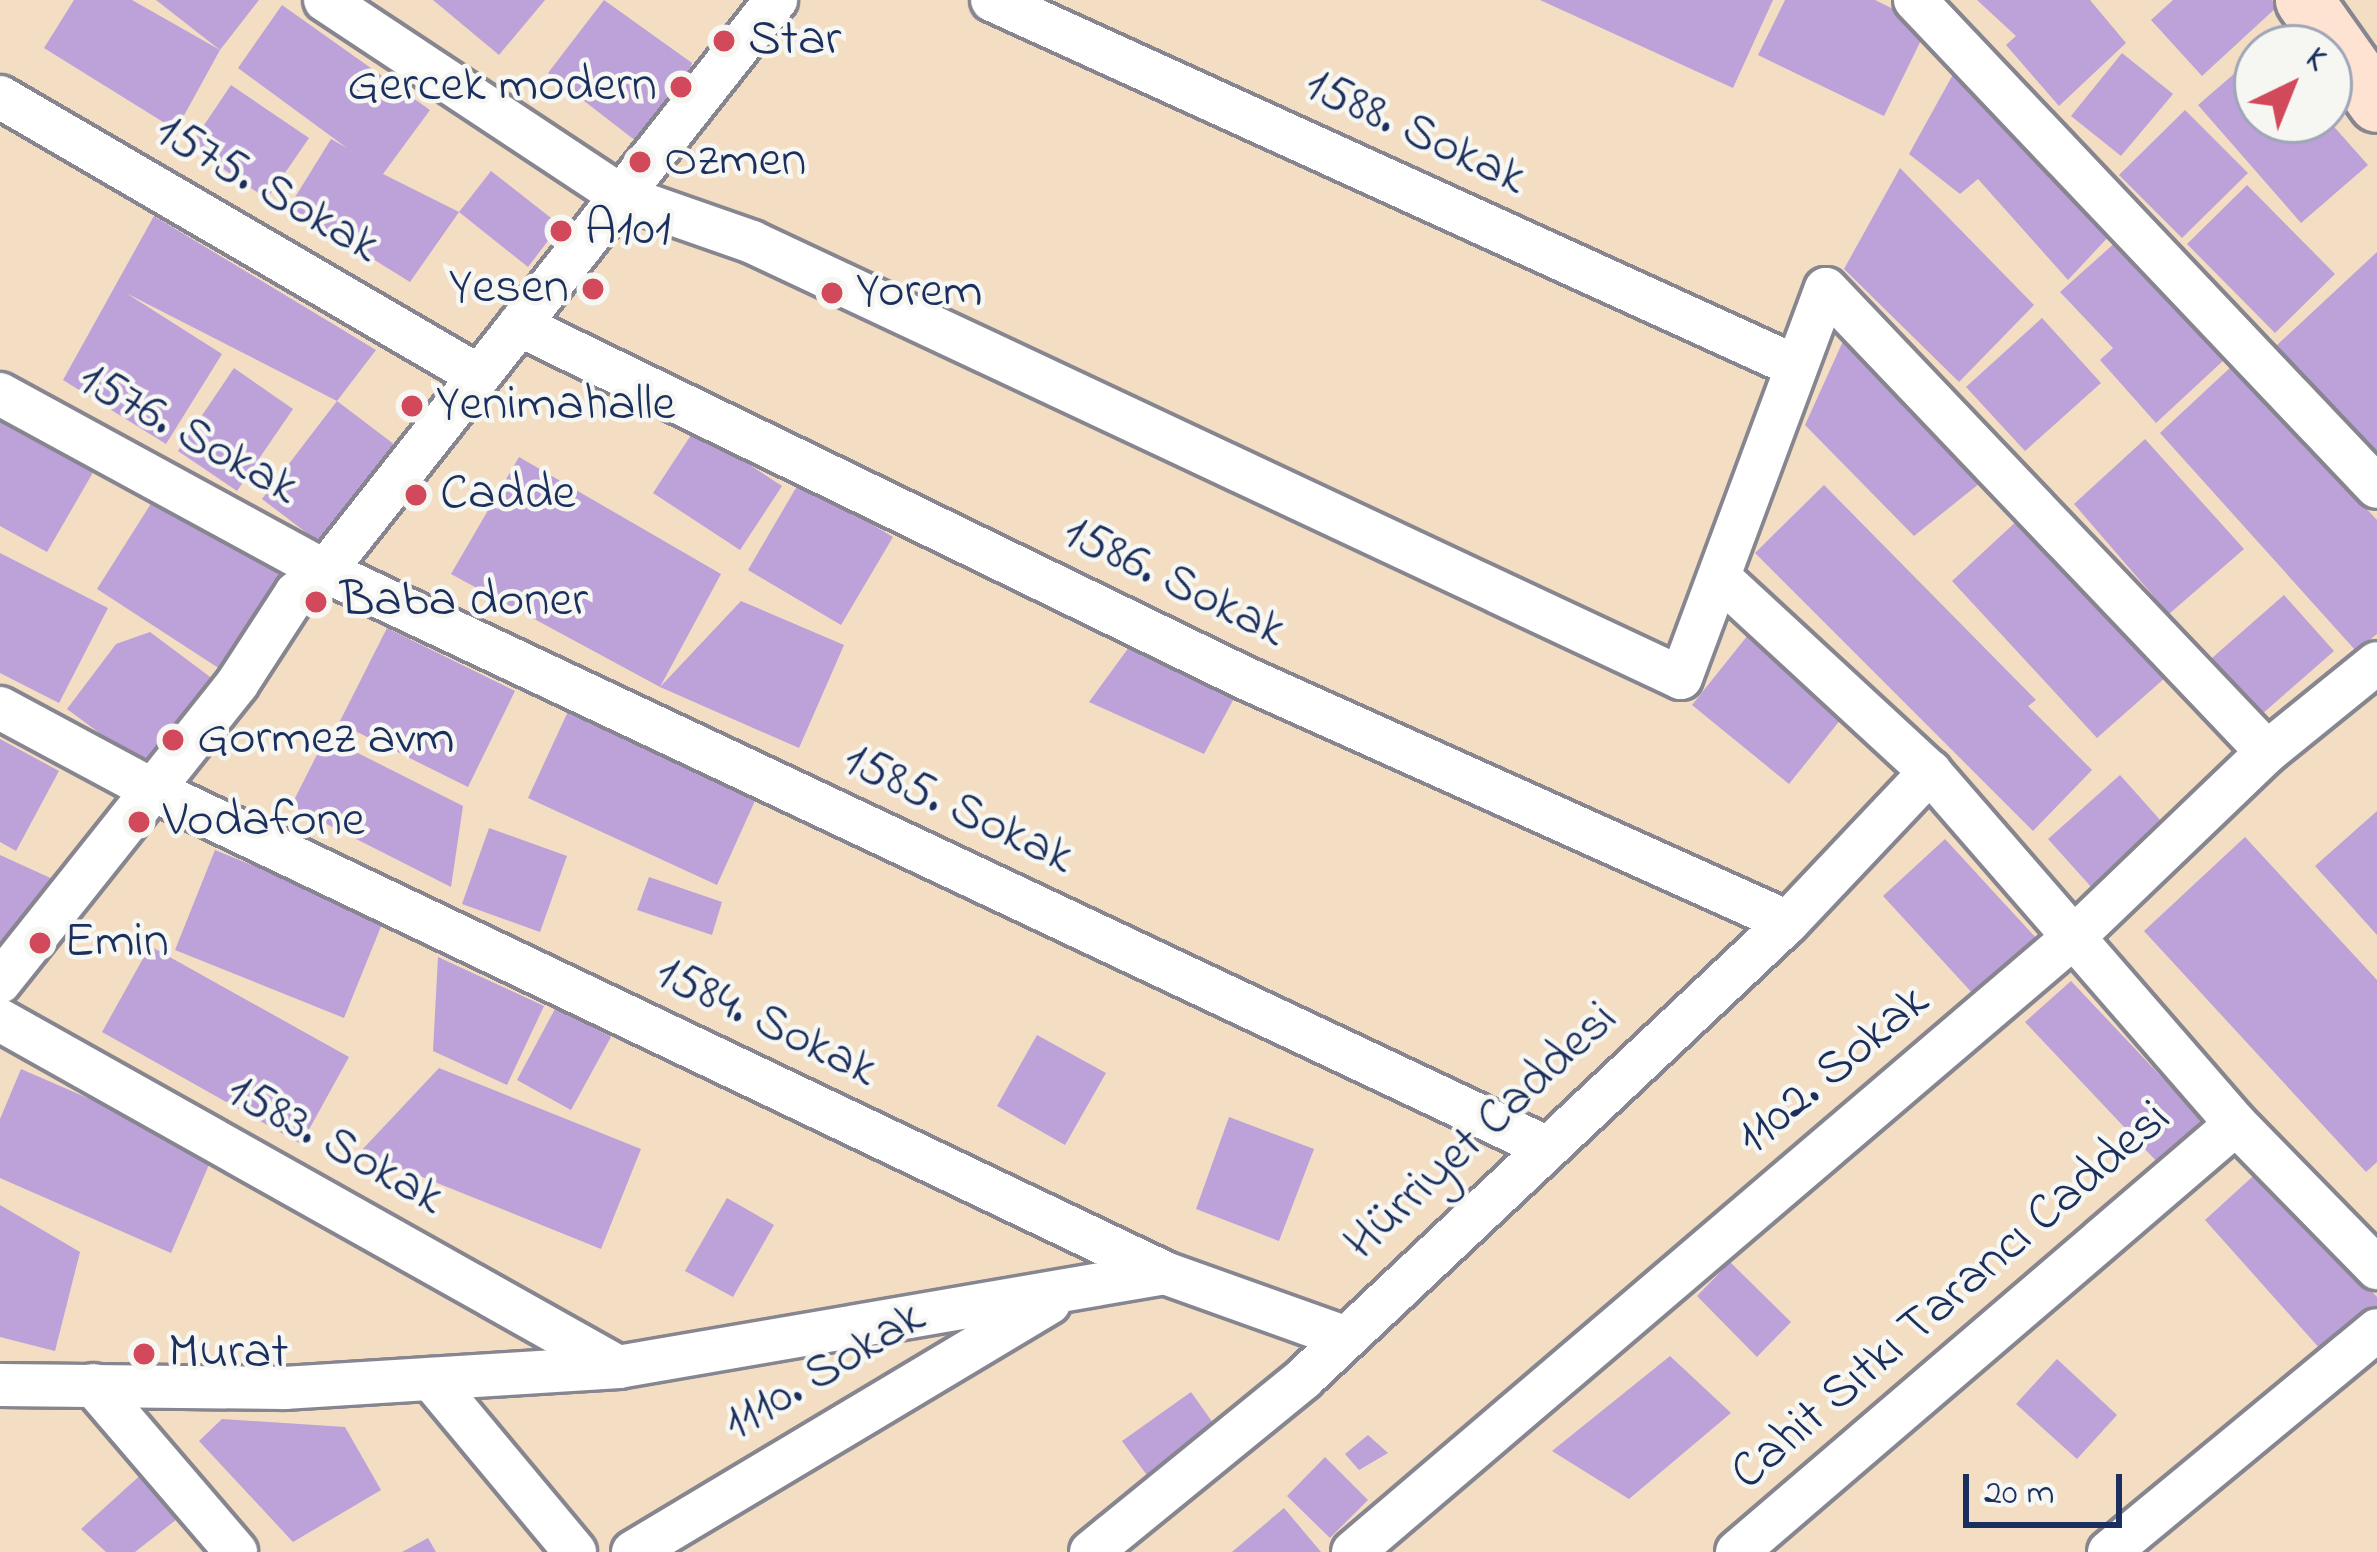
<!DOCTYPE html>
<meta charset="utf-8">
<style>
body{margin:0}
#map{position:relative;width:2377px;height:1552px;overflow:hidden;background:#f3dec3;font-family:"Indie Flower",sans-serif}
div>[style]{position:absolute}
[style*='--x']{left:calc(var(--x)*1px);top:calc(var(--y)*1px);width:calc(var(--w)*1px);rotate:calc(var(--a)*1deg)}
.building>*{inset:0;background:#bda1d9}
.roads{filter:drop-shadow(3px 0 #878690) drop-shadow(-3px 0 #878690) drop-shadow(0 3px #878690) drop-shadow(0 -3px #878690)}
.street>*{height:42px;margin:-21px;padding:0 21px;transform-origin:21px;border-radius:21px;background:#fff}
.secondary>*{height:57px;margin:-28.5px;padding:0 28.5px;transform-origin:28.5px;border-radius:28.5px;background:#fee3d2}
.dots>*{width:33px;height:33px;translate:-50% -50%;box-sizing:border-box;border:6px solid #f6f6f2;border-radius:50%}
span{translate:-50% -50%;white-space:nowrap;text-align:center;line-height:1.15;-webkit-text-stroke:9px #f6f6f2;paint-order:stroke}
.poi-label{font-size:51px;color:#1b2f5e}
.left{translate:0 -50%;text-align:left}
.right{translate:-100% -50%;text-align:right}
.street-label{font-size:51px;color:#1b2f5e}
.north{position:absolute;left:2233px;top:24px;width:120px;height:120px;box-sizing:border-box;background:#f6f6f2;border:3px solid #9ea6b7;border-radius:50%;rotate:43deg;font-size:33px;font-weight:700;line-height:48px;text-align:center;color:#1b2f5e}
.north::after{content:'';display:block;margin:auto;width:42px;height:54px;background:#d1495b;clip-path:polygon(50% 0,100% 100%,50% 72%,0 100%)}
.scale{position:absolute;left:1963px;top:1474px;width:159px;height:54px;box-sizing:border-box;border:6px solid #1b2f5e;border-top:0;padding-left:15px;font-size:36px;line-height:42px;white-space:nowrap;color:#1b2f5e;-webkit-text-stroke:9px #f6f6f2;paint-order:stroke}
</style>
<div id="map">
<div class="building">
<div style="clip-path:polygon(74px 0,132px 0,220px 50px,176px 130px,44px 48px)"></div>
<div style="clip-path:polygon(156px 0,259px 0,220px 50px)"></div>
<div style="clip-path:polygon(433px 0,545px 0,499px 55px)"></div>
<div style="clip-path:polygon(604px 0,692px 63px,654px 155px,548px 73px)"></div>
<div style="clip-path:polygon(1540px 0,1773px 0,1733px 88px)"></div>
<div style="clip-path:polygon(1785px 0,1875px 0,1928px 26px,1884px 116px,1758px 55px)"></div>
<div style="clip-path:polygon(1977px 0,2090px 0,2126px 43px,2059px 106px,2006px 45px,2016px 36px)"></div>
<div style="clip-path:polygon(2173px 0,2272px 0,2278px 6px,2202px 76px,2151px 20px)"></div>
<div style="clip-path:polygon(282px 5px,430px 110px,383px 174px,459px 212px,410px 282px,289px 207px,331px 139px,347px 148px,238px 68px)"></div>
<div style="clip-path:polygon(2122px 53px,2173px 94px,2121px 156px,2071px 116px)"></div>
<div style="clip-path:polygon(2257px 54px,2257px 120px,2328px 120px,2368px 165px,2301px 223px,2198px 105px)"></div>
<div style="clip-path:polygon(1956px 69px,2112px 233px,2068px 280px,1978px 179px,1960px 194px,1909px 154px)"></div>
<div style="clip-path:polygon(231px 85px,309px 138px,267px 199px,190px 146px)"></div>
<div style="clip-path:polygon(2185px 110px,2248px 173px,2182px 238px,2119px 175px)"></div>
<div style="clip-path:polygon(1900px 168px,2034px 305px,1959px 382px,1844px 269px)"></div>
<div style="clip-path:polygon(491px 171px,560px 225px,528px 267px,459px 212px)"></div>
<div style="clip-path:polygon(2247px 185px,2335px 274px,2275px 333px,2187px 244px)"></div>
<div style="clip-path:polygon(154px 216px,376px 350px,337px 401px,395px 445px,320px 543px,262px 499px,337px 401px,126px 293px,222px 354px,166px 444px,63px 380px)"></div>
<div style="clip-path:polygon(2117px 241px,2225px 359px,2156px 423px,2100px 360px,2113px 348px,2060px 292px)"></div>
<div style="clip-path:polygon(2377px 252px,2377px 453px,2276px 346px)"></div>
<div style="clip-path:polygon(2042px 318px,2101px 383px,2025px 451px,1966px 387px)"></div>
<div style="clip-path:polygon(1844px 339px,1985px 479px,1914px 536px,1805px 425px)"></div>
<div style="clip-path:polygon(2233px 365px,2377px 520px,2377px 634px,2356px 651px,2160px 433px)"></div>
<div style="clip-path:polygon(234px 368px,293px 409px,237px 491px,178px 451px)"></div>
<div style="clip-path:polygon(0 415px,95px 469px,47px 552px,0 526px)"></div>
<div style="clip-path:polygon(695px 429px,782px 486px,740px 550px,653px 493px)"></div>
<div style="clip-path:polygon(2145px 439px,2244px 549px,2169px 614px,2074px 504px)"></div>
<div style="clip-path:polygon(519px 457px,721px 574px,660px 687px,741px 601px,844px 645px,799px 748px,660px 687px,451px 574px)"></div>
<div style="clip-path:polygon(800px 481px,893px 537px,841px 625px,748px 570px)"></div>
<div style="clip-path:polygon(1824px 485px,2036px 700px,2028px 706px,2092px 770px,2033px 831px,1755px 553px)"></div>
<div style="clip-path:polygon(157px 494px,281px 574px,220px 669px,97px 589px)"></div>
<div style="clip-path:polygon(2020px 518px,2166px 677px,2097px 738px,1952px 581px)"></div>
<div style="clip-path:polygon(0 553px,108px 608px,59px 703px,0 673px)"></div>
<div style="clip-path:polygon(2284px 595px,2334px 651px,2261px 715px,2212px 658px)"></div>
<div style="clip-path:polygon(387px 628px,515px 691px,468px 787px,339px 723px)"></div>
<div style="clip-path:polygon(1143px 628px,1245px 678px,1204px 754px,1089px 702px)"></div>
<div style="clip-path:polygon(150px 632px,221px 685px,156px 775px,67px 709px,116px 644px)"></div>
<div style="clip-path:polygon(1748px 635px,1845px 714px,1789px 784px,1692px 705px)"></div>
<div style="clip-path:polygon(571px 705px,759px 792px,717px 885px,528px 798px)"></div>
<div style="clip-path:polygon(326px 737px,463px 806px,451px 887px,291px 806px)"></div>
<div style="clip-path:polygon(0 739px,59px 771px,16px 851px,0 842px)"></div>
<div style="clip-path:polygon(2120px 775px,2177px 839px,2102px 899px,2048px 839px)"></div>
<div style="clip-path:polygon(2377px 811px,2377px 935px,2315px 866px)"></div>
<div style="clip-path:polygon(489px 828px,567px 856px,540px 932px,462px 904px)"></div>
<div style="clip-path:polygon(2245px 837px,2377px 980px,2377px 1162px,2366px 1172px,2144px 931px)"></div>
<div style="clip-path:polygon(1945px 839px,2037px 939px,1975px 996px,1883px 896px)"></div>
<div style="clip-path:polygon(215px 850px,384px 919px,344px 1018px,175px 950px)"></div>
<div style="clip-path:polygon(0 855px,57px 881px,0 945px)"></div>
<div style="clip-path:polygon(649px 877px,722px 902px,712px 935px,637px 910px)"></div>
<div style="clip-path:polygon(150px 946px,349px 1057px,301px 1144px,102px 1032px)"></div>
<div style="clip-path:polygon(438px 957px,544px 1006px,507px 1085px,433px 1051px)"></div>
<div style="clip-path:polygon(2071px 981px,2205px 1123px,2160px 1165px,2025px 1022px)"></div>
<div style="clip-path:polygon(556px 1007px,611px 1037px,571px 1110px,517px 1080px)"></div>
<div style="clip-path:polygon(1037px 1035px,1106px 1073px,1065px 1145px,997px 1106px)"></div>
<div style="clip-path:polygon(439px 1068px,641px 1149px,601px 1249px,360px 1152px)"></div>
<div style="clip-path:polygon(21px 1069px,214px 1153px,171px 1253px,0 1178px,0 1119px)"></div>
<div style="clip-path:polygon(1229px 1117px,1314px 1149px,1279px 1241px,1196px 1209px)"></div>
<div style="clip-path:polygon(2262px 1168px,2377px 1297px,2377px 1316px,2329px 1359px,2205px 1220px)"></div>
<div style="clip-path:polygon(727px 1198px,774px 1225px,733px 1297px,685px 1271px)"></div>
<div style="clip-path:polygon(0 1205px,80px 1252px,55px 1351px,0 1337px)"></div>
<div style="clip-path:polygon(1730px 1262px,1791px 1322px,1757px 1357px,1697px 1296px)"></div>
<div style="clip-path:polygon(1670px 1356px,1731px 1413px,1629px 1499px,1552px 1451px)"></div>
<div style="clip-path:polygon(2057px 1359px,2117px 1415px,2077px 1459px,2016px 1404px)"></div>
<div style="clip-path:polygon(1191px 1392px,1218px 1430px,1149px 1478px,1122px 1441px)"></div>
<div style="clip-path:polygon(222px 1419px,345px 1427px,381px 1490px,293px 1542px,199px 1441px)"></div>
<div style="clip-path:polygon(1368px 1435px,1388px 1453px,1359px 1470px,1345px 1454px)"></div>
<div style="clip-path:polygon(1325px 1457px,1368px 1500px,1330px 1538px,1287px 1496px)"></div>
<div style="clip-path:polygon(145px 1471px,186px 1512px,135px 1552px,106px 1552px,81px 1529px)"></div>
<div style="clip-path:polygon(1284px 1508px,1321px 1552px,1232px 1552px)"></div>
<div style="clip-path:polygon(428px 1538px,436px 1552px,402px 1552px)"></div>
</div>
<div class="roads">
<div class="street">
<div style="--x:325;--y:0;--w:355;--a:33.5"></div>
<div style="--x:621;--y:196;--w:139;--a:19.3"></div>
<div style="--x:752;--y:242;--w:1026;--a:25.14"></div>
<div style="--x:1681;--y:678;--w:415;--a:-69.6"></div>
<div style="--x:1826;--y:289;--w:639;--a:46.39"></div>
<div style="--x:992;--y:0;--w:880;--a:24.5"></div>
<div style="--x:1915;--y:0;--w:671;--a:46.51"></div>
<div style="--x:0;--y:97;--w:554;--a:30.22"></div>
<div style="--x:519;--y:325;--w:807;--a:25.93"></div>
<div style="--x:1245;--y:678;--w:595;--a:24.2"></div>
<div style="--x:0;--y:394;--w:370;--a:28.6"></div>
<div style="--x:325;--y:571;--w:1350;--a:25.26"></div>
<div style="--x:1721;--y:579;--w:284;--a:42.7"></div>
<div style="--x:1930;--y:772;--w:466;--a:49"></div>
<div style="--x:2236;--y:1124;--w:202;--a:45.6"></div>
<div style="--x:0;--y:708;--w:174;--a:28.2"></div>
<div style="--x:153;--y:790;--w:1121;--a:25.51"></div>
<div style="--x:1165;--y:1273;--w:187;--a:19.7"></div>
<div style="--x:0;--y:982;--w:381;--a:-51.5"></div>
<div style="--x:237;--y:684;--w:108;--a:-57"></div>
<div style="--x:296;--y:593;--w:36;--a:-37"></div>
<div style="--x:325;--y:571;--w:728;--a:-51.7"></div>
<div style="--x:0;--y:1020;--w:709;--a:29.31"></div>
<div style="--x:431;--y:1379;--w:225;--a:50.2"></div>
<div style="--x:0;--y:1385;--w:285;--a:0.6"></div>
<div style="--x:285;--y:1388;--w:334;--a:-3.6"></div>
<div style="--x:618;--y:1367;--w:555;--a:-9.75"></div>
<div style="--x:93;--y:1385;--w:220;--a:49.4"></div>
<div style="--x:633;--y:1552;--w:485;--a:-30.9"></div>
<div style="--x:1091;--y:1552;--w:275;--a:-39.2"></div>
<div style="--x:1304;--y:1378;--w:665;--a:-43.29"></div>
<div style="--x:1788;--y:922;--w:207;--a:-46.6"></div>
<div style="--x:1353;--y:1552;--w:950;--a:-40.48"></div>
<div style="--x:2076;--y:935;--w:265;--a:-43.8"></div>
<div style="--x:2267;--y:752;--w:141;--a:-39"></div>
<div style="--x:1737;--y:1552;--w:657;--a:-40.62"></div>
<div style="--x:2109;--y:1552;--w:348;--a:-39.6"></div>
</div>
<div class="secondary">
<div style="--x:2304;--y:0;--w:126;--a:54.7"></div>
</div>
</div>
<div class="dots">
<div style="left:724px;top:41px;background:#d1495b"></div>
<div style="left:681px;top:87px;background:#d1495b"></div>
<div style="left:640px;top:162px;background:#d1495b"></div>
<div style="left:561px;top:231px;background:#d1495b"></div>
<div style="left:593px;top:289px;background:#d1495b"></div>
<div style="left:832px;top:293px;background:#d1495b"></div>
<div style="left:412px;top:406px;background:#d1495b"></div>
<div style="left:416px;top:495px;background:#d1495b"></div>
<div style="left:316px;top:602px;background:#d1495b"></div>
<div style="left:173px;top:740px;background:#d1495b"></div>
<div style="left:139px;top:822px;background:#d1495b"></div>
<div style="left:40px;top:943px;background:#d1495b"></div>
<div style="left:144px;top:1354px;background:#d1495b"></div>
</div>
<div class="poi-label">
<span class="left" style="left:748px;top:41px">Star</span>
<span class="right" style="left:657px;top:87px">Gercek modern</span>
<span class="left" style="left:664px;top:162px">Ozmen</span>
<span class="left" style="left:585px;top:231px">A101</span>
<span class="right" style="left:569px;top:289px">Yesen</span>
<span class="left" style="left:856px;top:293px">Yorem</span>
<span class="left" style="left:436px;top:406px">Yenimahalle</span>
<span class="left" style="left:440px;top:495px">Cadde</span>
<span class="left" style="left:340px;top:602px">Baba doner</span>
<span class="left" style="left:197px;top:740px">Gormez avm</span>
<span class="left" style="left:163px;top:822px">Vodafone</span>
<span class="left" style="left:64px;top:943px">Emin</span>
<span class="left" style="left:168px;top:1354px">Murat</span>
</div>
<div class="street-label">
<span style="left:1415px;top:133px;rotate:25deg">1588. Sokak</span>
<span style="left:267px;top:190px;rotate:30deg">1575. Sokak</span>
<span style="left:188px;top:435px;rotate:29deg">1576. Sokak</span>
<span style="left:1174px;top:583px;rotate:26deg">1586. Sokak</span>
<span style="left:958px;top:810px;rotate:25deg">1585. Sokak</span>
<span style="left:766px;top:1023px;rotate:26deg">1584. Sokak</span>
<span style="left:1834px;top:1071px;rotate:-40deg">1102. Sokak</span>
<span style="left:1482px;top:1132px;rotate:-43deg">Hürriyet Caddesi</span>
<span style="left:335px;top:1146px;rotate:29deg">1583. Sokak</span>
<span style="left:1952px;top:1297px;rotate:-41deg">Cahit Sıtkı Tarancı Caddesi</span>
<span style="left:825px;top:1372px;rotate:-31deg">1110. Sokak</span>
</div>
<div class="north">K</div>
<div class="scale">20 m</div>
</div>
